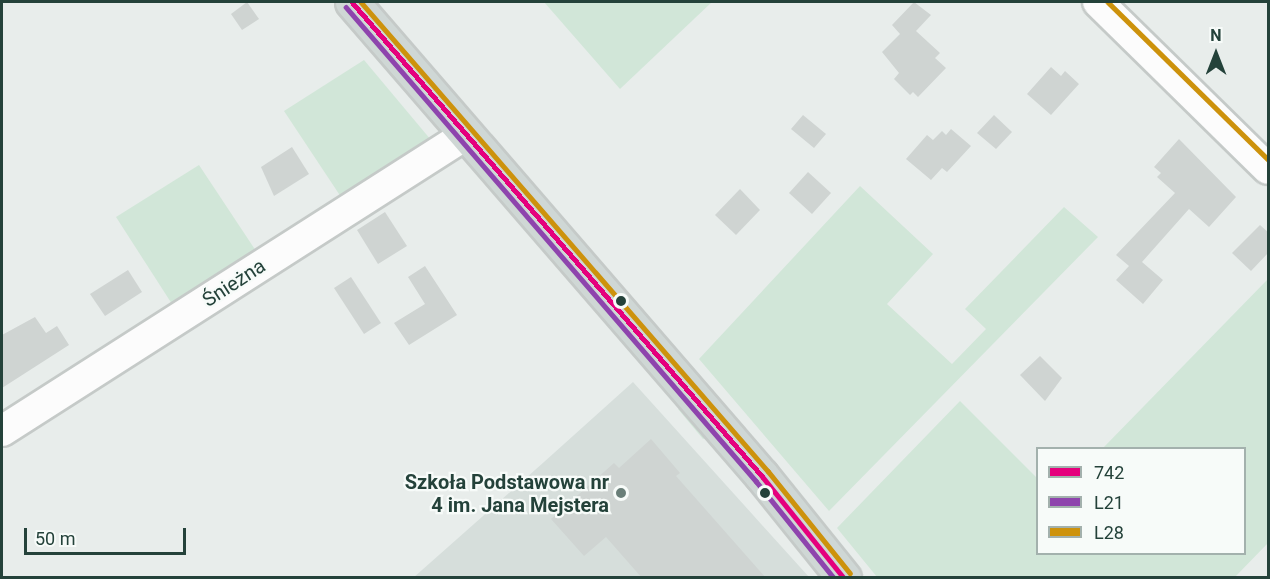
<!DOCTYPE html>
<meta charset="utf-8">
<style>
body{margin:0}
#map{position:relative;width:1270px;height:579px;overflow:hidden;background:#e8edeb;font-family:Roboto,sans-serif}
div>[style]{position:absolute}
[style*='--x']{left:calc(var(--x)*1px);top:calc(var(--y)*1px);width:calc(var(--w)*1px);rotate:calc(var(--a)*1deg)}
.built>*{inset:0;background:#d6dedb}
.green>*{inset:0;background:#d1e6d8}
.building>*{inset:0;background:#cfd4d2}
.roads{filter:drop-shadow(2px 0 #c5cac8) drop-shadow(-2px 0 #c5cac8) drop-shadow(0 2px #c5cac8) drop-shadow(0 -2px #c5cac8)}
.minor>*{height:30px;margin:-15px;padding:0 15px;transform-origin:15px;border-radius:15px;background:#fcfcfc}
.major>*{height:33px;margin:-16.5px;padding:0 16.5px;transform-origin:16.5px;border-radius:16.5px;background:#cfd7d5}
.bus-1>*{height:4.5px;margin:-2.25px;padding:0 2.25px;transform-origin:2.25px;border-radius:2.25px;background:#e5007d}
.bus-2>*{height:4.5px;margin:-2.25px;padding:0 2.25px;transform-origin:2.25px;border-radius:2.25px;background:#8e44ad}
.bus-3>*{height:4.5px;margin:-2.25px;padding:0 2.25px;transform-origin:2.25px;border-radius:2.25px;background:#cd920c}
.dots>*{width:16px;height:16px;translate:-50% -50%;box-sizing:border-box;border:3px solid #f7fbf9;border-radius:50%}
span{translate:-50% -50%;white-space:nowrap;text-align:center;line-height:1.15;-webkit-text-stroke:4.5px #f7fbf9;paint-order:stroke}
.street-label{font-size:20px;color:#24423a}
.poi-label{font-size:20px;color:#24423a;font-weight:700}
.right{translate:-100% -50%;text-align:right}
.frame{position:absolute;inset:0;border:3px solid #24423a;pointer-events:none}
.legend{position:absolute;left:1036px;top:447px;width:210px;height:108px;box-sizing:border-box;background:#f7fbf9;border:2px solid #a3b1ad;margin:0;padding:8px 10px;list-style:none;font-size:18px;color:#24423a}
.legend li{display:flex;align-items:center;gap:12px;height:30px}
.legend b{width:30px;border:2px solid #a3b1ad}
.north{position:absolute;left:1186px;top:24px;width:60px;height:60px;-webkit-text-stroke:4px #f7fbf9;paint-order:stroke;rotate:0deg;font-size:16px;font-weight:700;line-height:24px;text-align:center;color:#24423a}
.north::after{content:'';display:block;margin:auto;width:21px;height:27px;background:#24423a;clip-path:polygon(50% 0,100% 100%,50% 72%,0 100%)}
.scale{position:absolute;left:24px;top:528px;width:162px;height:27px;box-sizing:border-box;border:3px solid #24423a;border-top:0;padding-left:8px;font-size:18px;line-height:21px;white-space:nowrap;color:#24423a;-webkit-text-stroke:4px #f7fbf9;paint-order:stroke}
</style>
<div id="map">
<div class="built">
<div style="clip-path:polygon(633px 382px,809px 577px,413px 578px,544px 462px)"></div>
</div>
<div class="green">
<div style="clip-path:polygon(544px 2px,712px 2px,620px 89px)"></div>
<div style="clip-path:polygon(364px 60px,431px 140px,341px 197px,284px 111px)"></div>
<div style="clip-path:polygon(199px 165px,256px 251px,172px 304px,116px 217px)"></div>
<div style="clip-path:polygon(860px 186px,933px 254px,887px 304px,952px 364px,986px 329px,965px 309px,1064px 207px,1098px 237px,829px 511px,699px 359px)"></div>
<div style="clip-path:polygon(1268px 279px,1268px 543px,1235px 577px,877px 577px,837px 528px,960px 401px,1037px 478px,1038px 554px,1244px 554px,1244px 448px,1103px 448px)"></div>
<div style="clip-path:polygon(678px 409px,683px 409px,708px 436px,703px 439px)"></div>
</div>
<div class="building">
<div style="clip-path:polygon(247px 2px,259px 19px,242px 30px,231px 14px)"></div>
<div style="clip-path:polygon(914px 2px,931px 15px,916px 31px,940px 53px,935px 58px,946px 68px,918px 97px,913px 92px,910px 95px,894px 79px,899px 73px,882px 52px,900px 34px,892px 25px)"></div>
<div style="clip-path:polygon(1051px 67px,1061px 76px,1065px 71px,1079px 84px,1051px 115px,1027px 94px)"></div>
<div style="clip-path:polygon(803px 115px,826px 134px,814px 148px,791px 129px)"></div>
<div style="clip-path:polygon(994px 115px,1012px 132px,996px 149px,977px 133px)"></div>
<div style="clip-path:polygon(951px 129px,971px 146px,947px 172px,942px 168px,931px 180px,906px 159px,927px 135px,933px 140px,942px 131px,946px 135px)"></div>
<div style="clip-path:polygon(1179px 139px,1236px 197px,1209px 227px,1189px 209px,1142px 262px,1163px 280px,1143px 304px,1116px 280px,1129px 266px,1116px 255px,1175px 193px,1157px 177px,1161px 173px,1154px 167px)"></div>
<div style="clip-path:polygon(292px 147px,309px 174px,274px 196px,261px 167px)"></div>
<div style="clip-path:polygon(808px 172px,831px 193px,812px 214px,789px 193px)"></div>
<div style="clip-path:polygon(740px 189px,760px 210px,736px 235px,715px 215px)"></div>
<div style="clip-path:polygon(385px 212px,407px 246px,378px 264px,357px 230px)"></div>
<div style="clip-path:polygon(1260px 225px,1269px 233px,1269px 252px,1251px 271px,1232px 253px)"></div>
<div style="clip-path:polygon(425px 266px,457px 315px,409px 345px,394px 323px,425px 304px,408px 277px)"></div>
<div style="clip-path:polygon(128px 270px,142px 292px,105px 316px,90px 294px)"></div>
<div style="clip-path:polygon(351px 277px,381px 323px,364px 334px,334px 288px)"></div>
<div style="clip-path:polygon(35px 317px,46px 333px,57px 326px,69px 345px,2px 388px,2px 335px)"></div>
<div style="clip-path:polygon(1040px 356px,1062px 378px,1045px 401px,1020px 375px)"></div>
<div style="clip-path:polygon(651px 439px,680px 473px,676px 476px,766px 578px,642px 578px,606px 537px,584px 556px,551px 519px,614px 463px,619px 468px)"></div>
</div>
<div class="roads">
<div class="minor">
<div style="--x:1098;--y:2;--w:238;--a:44.5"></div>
<div style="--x:2;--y:431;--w:552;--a:-32.57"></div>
</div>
<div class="major">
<div style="--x:352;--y:2;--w:627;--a:49.14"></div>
<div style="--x:762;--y:476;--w:131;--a:51.2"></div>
</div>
</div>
<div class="bus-1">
<div style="--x:352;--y:2;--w:627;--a:49.14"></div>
<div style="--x:762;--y:476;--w:131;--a:51.2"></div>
</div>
<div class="bus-2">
<div style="--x:346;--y:7;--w:627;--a:49.14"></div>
<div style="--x:756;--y:481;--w:124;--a:51.2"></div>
</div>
<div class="bus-3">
<div style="--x:361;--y:2;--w:621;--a:49.05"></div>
<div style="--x:768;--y:471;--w:131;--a:51.2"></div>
<div style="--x:1108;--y:2;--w:224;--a:44.5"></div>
</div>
<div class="dots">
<div style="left:621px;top:301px;background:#24423a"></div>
<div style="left:621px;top:493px;background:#697e78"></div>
<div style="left:765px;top:493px;background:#24423a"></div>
</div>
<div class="street-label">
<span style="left:234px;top:283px;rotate:-33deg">Śnieżna</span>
</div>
<div class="poi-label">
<span class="right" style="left:609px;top:494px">Szkoła Podstawowa nr<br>4 im. Jana Mejstera</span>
</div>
<div class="frame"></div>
<ul class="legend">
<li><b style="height:8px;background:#e5007d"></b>742</li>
<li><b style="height:8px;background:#8e44ad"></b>L21</li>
<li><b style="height:8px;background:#cd920c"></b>L28</li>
</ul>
<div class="north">N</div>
<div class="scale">50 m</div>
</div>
